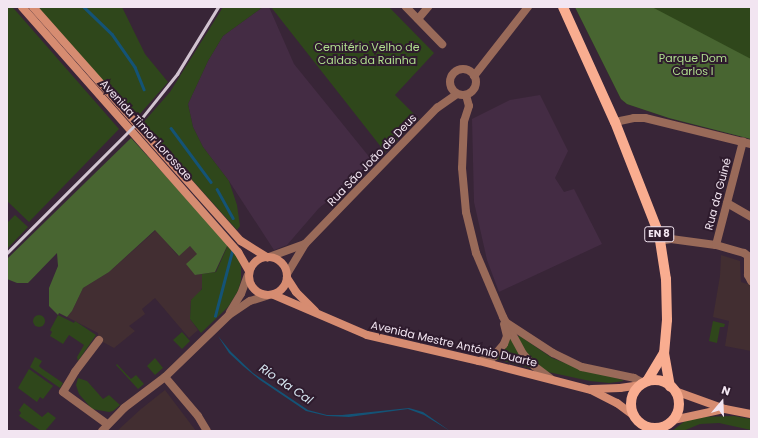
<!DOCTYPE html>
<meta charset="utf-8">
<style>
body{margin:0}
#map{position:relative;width:758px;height:438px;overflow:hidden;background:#382537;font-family:Poppins,sans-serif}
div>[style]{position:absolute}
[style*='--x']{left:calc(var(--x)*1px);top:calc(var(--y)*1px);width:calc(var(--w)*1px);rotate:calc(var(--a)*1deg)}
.built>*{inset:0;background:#442c44}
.industrial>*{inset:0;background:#422e32}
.education>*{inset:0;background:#422e31}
.green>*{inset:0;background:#2f471b}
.round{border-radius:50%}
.forest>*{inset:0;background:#486531}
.water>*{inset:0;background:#145376}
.stream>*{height:2.5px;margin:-1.25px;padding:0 1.25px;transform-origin:1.25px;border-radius:1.25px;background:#145376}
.minor>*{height:8px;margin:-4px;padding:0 4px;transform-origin:4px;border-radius:4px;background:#996a59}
.minor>.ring{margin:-4px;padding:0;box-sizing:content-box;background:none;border:8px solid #996a59;border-radius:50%}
.secondary>*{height:8px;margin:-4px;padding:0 4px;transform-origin:4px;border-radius:4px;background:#d68c71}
.secondary>.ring{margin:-4px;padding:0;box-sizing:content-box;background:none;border:8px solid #d68c71;border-radius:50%}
.primary>*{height:10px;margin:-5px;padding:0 5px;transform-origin:5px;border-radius:5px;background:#f9ad90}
.primary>.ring{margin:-5px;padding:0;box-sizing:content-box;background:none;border:10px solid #f9ad90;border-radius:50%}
.rail>*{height:2.5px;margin:-1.25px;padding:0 1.25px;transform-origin:1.25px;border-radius:1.25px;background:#d1c3d0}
span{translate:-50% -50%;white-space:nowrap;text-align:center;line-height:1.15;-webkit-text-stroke:4px #2e1b2d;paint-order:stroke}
.shield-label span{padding:1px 3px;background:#2e1b2d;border:1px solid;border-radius:3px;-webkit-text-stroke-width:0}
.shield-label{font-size:10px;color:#f2e5f1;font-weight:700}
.park-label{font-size:11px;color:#b0de8f}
.street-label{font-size:11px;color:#f2e5f1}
.water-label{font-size:12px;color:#d7e7f2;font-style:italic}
.frame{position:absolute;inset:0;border:8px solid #f2e5f1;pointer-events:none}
.north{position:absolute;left:702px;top:382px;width:40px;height:40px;-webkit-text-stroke:3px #2e1b2d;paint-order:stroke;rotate:19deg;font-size:11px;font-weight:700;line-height:16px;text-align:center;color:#f2e5f1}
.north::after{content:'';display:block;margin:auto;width:14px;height:18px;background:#f2e5f1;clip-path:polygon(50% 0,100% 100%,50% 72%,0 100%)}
</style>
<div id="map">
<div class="built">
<div style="clip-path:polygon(263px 7px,269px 7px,294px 64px,375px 164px,319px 208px,287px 245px,274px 250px,229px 181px,203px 147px,193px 127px,188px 104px,208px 61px,223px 36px)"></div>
<div style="clip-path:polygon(540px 95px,568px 151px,555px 178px,564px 192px,574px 189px,602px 244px,499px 292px,487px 260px,474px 202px,472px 119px,510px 100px)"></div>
</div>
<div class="industrial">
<div style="clip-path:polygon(156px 230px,178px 256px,190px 246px,198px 254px,195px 275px,202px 274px,203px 286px,198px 295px,191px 300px,190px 319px,198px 330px,189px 338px,155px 298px,142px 309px,145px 314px,129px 326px,135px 331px,114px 348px,99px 340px,98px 333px,67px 317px,72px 311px,83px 288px,109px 272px)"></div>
</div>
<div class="education">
<div style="clip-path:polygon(721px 255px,740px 261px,741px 282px,751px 285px,751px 351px,725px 346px,729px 321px,713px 317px,720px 276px)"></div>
<div style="clip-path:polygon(165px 390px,196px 431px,117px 431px,141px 409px)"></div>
</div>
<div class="green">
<div style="clip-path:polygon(7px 7px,12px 7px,16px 11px,119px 129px,29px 222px,7px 201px)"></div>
<div style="clip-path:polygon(38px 7px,122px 7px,145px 54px,168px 82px,139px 115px,113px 92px)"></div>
<div style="clip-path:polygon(223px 7px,263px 7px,223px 36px,208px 61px,188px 104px,193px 127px,203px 147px,229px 181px,237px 205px,240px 226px,237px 230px,142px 124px,170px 92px)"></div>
<div style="clip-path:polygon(271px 7px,389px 7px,434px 53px,395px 95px,419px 119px,385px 152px)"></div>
<div style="clip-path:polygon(575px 7px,751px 7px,751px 139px,669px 118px,627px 104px,621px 99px)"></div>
<div style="clip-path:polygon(15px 215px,28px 227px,7px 249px,7px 223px)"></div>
<div style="clip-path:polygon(228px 245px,237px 255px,241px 267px,241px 280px,238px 291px,228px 307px,201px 333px,190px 319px,191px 300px,202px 289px,202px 274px,216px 272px)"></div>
<div class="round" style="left:33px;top:315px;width:12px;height:12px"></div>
<div style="clip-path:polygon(58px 315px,74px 323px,75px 321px,96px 335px,78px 361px,77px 357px,84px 345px,69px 335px,63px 344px,50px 336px,52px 332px,50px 330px)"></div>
<div style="clip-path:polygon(713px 321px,725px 324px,724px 327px,720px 327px,717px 343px,709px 341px)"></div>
<div style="clip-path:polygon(182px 332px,190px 341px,182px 349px,173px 340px)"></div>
<div style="clip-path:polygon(520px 336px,552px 358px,581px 369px,620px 379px,624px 381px,609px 383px,590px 381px,534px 369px,495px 359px,509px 337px)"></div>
<div style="clip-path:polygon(35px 357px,42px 361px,39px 366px,41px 368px,63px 383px,60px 388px,30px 367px)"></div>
<div style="clip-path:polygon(155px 358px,163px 368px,155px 375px,147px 366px)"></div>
<div style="clip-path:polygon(117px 364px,131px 379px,136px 375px,144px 384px,138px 389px,116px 365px)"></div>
<div style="clip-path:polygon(29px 369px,53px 386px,43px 399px,40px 397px,37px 402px,18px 388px)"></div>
<div style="clip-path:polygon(78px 378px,87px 381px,103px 399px,109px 395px,120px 405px,113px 411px,109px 412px,92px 409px,79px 394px,76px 385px)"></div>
<div style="clip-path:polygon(24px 403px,42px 417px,48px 412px,56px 418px,45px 431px,41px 431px,19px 416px,21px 413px,19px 410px)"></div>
<div style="clip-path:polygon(734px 416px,751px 419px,751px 430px,719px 423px,700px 424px,683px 431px,672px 431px,685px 421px,699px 417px)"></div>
</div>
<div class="forest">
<div style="clip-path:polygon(575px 7px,652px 7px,751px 59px,751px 139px,669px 118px,627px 104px,621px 99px)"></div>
<div style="clip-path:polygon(131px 138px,228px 244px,215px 272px,195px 275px,186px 264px,197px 254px,190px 246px,179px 256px,155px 230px,109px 272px,83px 288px,72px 311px,67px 317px,59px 313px,58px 315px,49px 306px,49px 288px,58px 266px,57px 253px,28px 283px,17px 283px,7px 279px,7px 259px)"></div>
</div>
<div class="water">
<div style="clip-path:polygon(218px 336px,231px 352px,253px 373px,308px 410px,327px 415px,342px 415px,409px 408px,423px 412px,450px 431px,424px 415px,408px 409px,349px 417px,327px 416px,306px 411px,260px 380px,243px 366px,229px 353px)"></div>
</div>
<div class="stream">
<div style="--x:84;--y:7;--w:39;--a:44"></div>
<div style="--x:112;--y:34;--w:40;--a:55.1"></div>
<div style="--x:135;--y:67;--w:24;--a:68"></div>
<div style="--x:171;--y:128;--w:67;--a:53.5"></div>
<div style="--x:217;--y:189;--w:33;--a:61"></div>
<div style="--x:215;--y:316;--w:67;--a:-75.3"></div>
</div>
<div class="minor">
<div style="--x:406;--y:7;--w:52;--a:45.8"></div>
<div style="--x:418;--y:19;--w:16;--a:-50"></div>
<div class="ring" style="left:450px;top:69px;width:18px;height:18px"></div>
<div style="--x:474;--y:76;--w:88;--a:-52"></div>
<div style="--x:466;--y:95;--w:11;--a:75"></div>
<div style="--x:469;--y:106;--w:16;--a:108"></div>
<div style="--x:464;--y:121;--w:47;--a:92.4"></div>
<div style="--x:462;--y:168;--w:44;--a:84.8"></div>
<div style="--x:466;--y:212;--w:42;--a:76.3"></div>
<div style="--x:476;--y:253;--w:69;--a:67.1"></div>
<div style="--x:503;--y:317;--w:42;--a:61.6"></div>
<div style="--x:523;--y:354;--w:16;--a:47"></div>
<div style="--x:534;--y:366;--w:21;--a:37"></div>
<div style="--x:615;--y:122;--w:19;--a:-12"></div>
<div style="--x:634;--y:118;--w:11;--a:0"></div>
<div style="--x:645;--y:118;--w:109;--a:13.8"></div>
<div style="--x:727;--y:203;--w:28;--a:30"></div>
<div style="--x:660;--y:241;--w:11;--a:-10"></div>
<div style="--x:671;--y:239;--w:45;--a:7.6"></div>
<div style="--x:716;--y:245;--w:29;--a:16"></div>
<div style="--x:744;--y:253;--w:9;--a:36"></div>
<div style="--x:716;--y:245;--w:107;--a:-75.4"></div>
<div style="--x:269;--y:257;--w:38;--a:-20"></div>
<div style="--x:748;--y:257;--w:18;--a:90"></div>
<div style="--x:748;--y:275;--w:7;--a:63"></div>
<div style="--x:287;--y:274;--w:35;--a:-59"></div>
<div style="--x:305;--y:244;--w:190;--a:-45.9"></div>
<div style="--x:437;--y:108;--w:24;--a:-35"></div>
<div style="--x:230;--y:312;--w:21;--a:-59"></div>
<div style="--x:241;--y:294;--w:20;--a:-70"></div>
<div style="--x:507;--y:323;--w:55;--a:33.1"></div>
<div style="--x:553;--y:353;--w:32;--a:26"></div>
<div style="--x:582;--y:367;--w:53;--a:11.9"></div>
<div style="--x:634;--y:378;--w:11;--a:27"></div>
<div style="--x:99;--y:340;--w:40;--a:127"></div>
<div style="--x:75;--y:372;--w:23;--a:121"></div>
<div style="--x:63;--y:392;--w:54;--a:36"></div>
<div style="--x:479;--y:361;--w:15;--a:-16"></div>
<div style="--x:493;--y:357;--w:17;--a:-50"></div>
<div style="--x:504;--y:344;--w:9;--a:-69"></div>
<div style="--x:507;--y:336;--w:12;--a:-104"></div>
<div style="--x:165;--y:377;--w:51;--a:49.8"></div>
<div style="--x:198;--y:416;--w:17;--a:59"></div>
<div style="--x:102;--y:431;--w:32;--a:-46"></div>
<div style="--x:124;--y:408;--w:51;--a:-37.1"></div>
<div style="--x:165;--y:377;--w:89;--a:-44.1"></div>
<div style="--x:229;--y:315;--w:25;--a:-34"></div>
<div style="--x:250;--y:301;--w:17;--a:-17"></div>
</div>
<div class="secondary">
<div style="--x:22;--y:7;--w:327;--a:48.6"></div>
<div style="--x:238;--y:252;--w:22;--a:60"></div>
<div style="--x:33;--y:7;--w:313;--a:48.4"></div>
<div style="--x:241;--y:241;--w:31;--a:32"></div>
<div class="ring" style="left:249px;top:257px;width:30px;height:30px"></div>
<div style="--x:287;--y:278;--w:17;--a:57"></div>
<div style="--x:296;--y:292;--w:27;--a:45"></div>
<div style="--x:274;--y:295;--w:101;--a:23.3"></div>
<div style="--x:367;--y:335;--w:115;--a:13.1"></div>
<div style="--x:479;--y:361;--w:116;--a:14.5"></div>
<div style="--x:591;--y:390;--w:29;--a:27"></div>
<div style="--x:617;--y:403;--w:21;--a:37"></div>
<div style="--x:592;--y:389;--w:28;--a:-2"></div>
<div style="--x:620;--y:388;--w:21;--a:-8"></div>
<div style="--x:675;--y:391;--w:53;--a:19.8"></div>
<div style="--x:725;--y:409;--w:26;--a:11"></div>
<div style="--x:673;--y:420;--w:52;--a:-12.2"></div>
</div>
<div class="primary">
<div style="--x:563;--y:7;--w:126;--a:65.7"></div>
<div style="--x:615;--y:122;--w:120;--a:68.6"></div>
<div style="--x:659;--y:234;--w:46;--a:81.2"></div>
<div style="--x:666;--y:279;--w:41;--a:88.6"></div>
<div style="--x:667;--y:320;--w:33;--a:95"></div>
<div style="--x:664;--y:353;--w:34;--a:80"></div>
<div class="ring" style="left:631px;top:380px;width:38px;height:38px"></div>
<div style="--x:647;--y:381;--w:33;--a:-59"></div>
</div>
<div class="rail">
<div style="--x:7;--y:253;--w:190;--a:-45"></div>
<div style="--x:141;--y:119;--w:58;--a:-51.3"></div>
<div style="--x:177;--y:74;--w:79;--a:-58.5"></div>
</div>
<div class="shield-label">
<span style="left:659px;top:234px">EN 8</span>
</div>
<div class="park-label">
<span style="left:367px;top:54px">Cemitério Velho de<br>Caldas da Rainha</span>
<span style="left:693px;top:65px">Parque Dom<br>Carlos I</span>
</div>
<div class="street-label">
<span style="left:146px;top:130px;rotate:48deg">Avenida Timor Lorossae</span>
<span style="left:372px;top:160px;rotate:-46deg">Rua São João de Deus</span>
<span style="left:718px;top:194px;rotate:-75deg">Rua da Guiné</span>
<span style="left:454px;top:344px;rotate:13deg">Avenida Mestre António Duarte</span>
</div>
<div class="water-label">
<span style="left:286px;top:384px;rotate:34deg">Rio da Cal</span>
</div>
<div class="frame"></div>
<div class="north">N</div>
</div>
